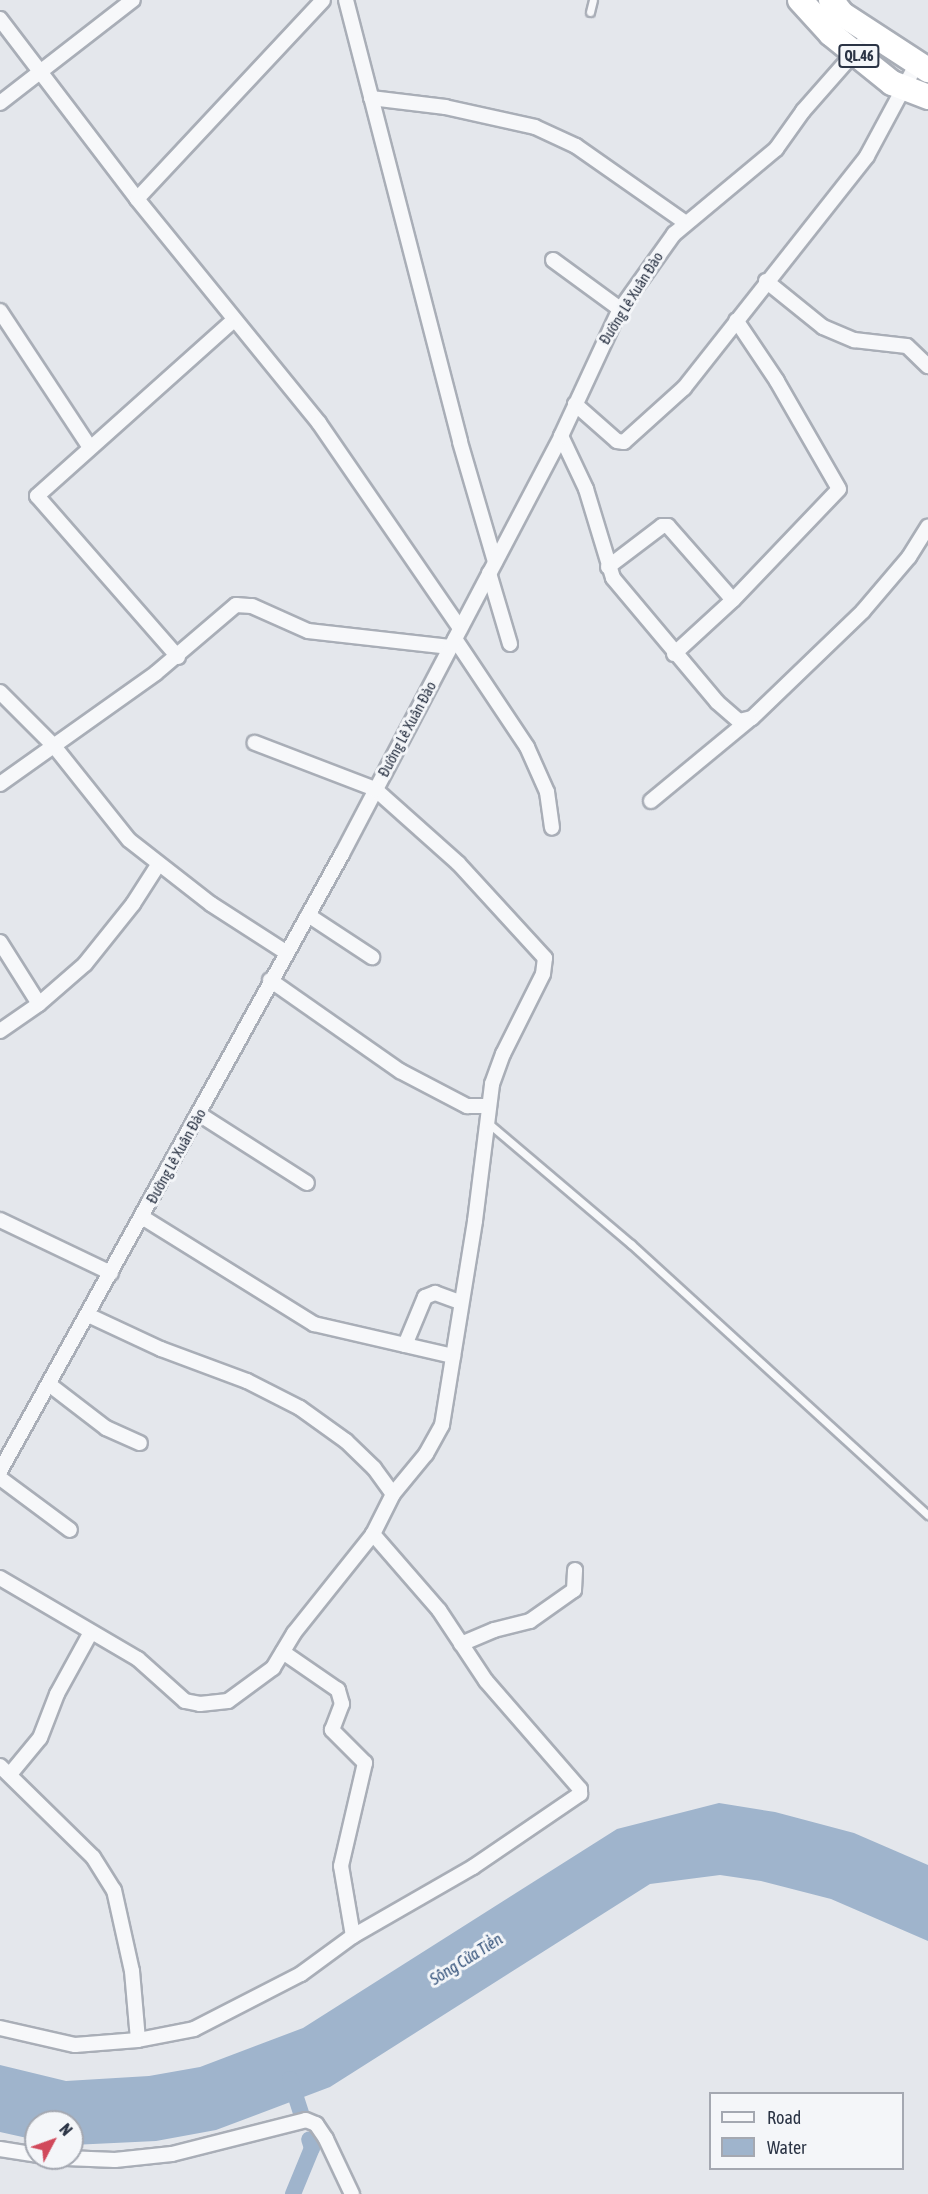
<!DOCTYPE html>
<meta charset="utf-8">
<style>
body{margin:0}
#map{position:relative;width:928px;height:2194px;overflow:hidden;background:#e4e7ec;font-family:"Asap Condensed",sans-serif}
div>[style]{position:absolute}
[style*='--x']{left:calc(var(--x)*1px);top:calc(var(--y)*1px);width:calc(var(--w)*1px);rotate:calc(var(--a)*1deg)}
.water>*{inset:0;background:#9fb4cc}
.canal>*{height:16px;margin:-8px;padding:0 8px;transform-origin:8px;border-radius:8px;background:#9fb4cc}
.roads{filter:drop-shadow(2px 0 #a9aeb7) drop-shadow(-2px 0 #a9aeb7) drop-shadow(0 2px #a9aeb7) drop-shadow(0 -2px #a9aeb7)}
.service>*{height:7px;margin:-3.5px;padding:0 3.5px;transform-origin:3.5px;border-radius:3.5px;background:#f7f8fa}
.minor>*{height:14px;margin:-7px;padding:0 7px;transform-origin:7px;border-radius:7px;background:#f7f8fa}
.trunk>*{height:24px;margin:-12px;padding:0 12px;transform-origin:12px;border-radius:12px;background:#fff}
span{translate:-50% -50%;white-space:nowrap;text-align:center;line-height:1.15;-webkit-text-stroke:6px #f4f6f9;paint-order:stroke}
.shield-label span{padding:2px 4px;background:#f4f6f9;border:2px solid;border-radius:4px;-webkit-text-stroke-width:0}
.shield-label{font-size:14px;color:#2b3445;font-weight:700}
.street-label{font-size:15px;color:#2b3445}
.water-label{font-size:16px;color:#34527a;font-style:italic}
.legend{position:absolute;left:709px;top:2092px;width:195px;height:78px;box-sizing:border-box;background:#f4f6f9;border:2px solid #a4a8b1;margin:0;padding:8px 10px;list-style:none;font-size:18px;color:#2b3445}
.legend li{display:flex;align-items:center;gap:12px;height:30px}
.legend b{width:30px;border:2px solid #a4a8b1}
.north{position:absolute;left:24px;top:2110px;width:60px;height:60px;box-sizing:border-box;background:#f4f6f9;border:2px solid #a4a8b1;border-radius:50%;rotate:49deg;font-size:16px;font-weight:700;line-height:24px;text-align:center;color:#2b3445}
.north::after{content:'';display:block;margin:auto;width:21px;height:27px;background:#d1495b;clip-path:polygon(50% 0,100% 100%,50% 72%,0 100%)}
</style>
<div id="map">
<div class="water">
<div style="clip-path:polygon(719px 1803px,775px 1812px,854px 1833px,928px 1865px,928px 1941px,831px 1899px,761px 1881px,720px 1875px,650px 1884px,330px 2087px,216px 2130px,156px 2141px,72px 2145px,72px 2122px,36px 2122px,36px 2140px,0 2132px,0 2065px,66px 2081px,149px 2076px,200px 2067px,303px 2028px,617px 1829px)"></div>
</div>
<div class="canal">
<div style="--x:290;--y:2079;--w:36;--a:72"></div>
<div style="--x:293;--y:2194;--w:50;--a:-67.6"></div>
<div style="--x:312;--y:2148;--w:9;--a:-108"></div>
</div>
<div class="roads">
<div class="service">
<div style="--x:590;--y:12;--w:12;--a:-76"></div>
<div style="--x:487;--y:1122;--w:189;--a:40.3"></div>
<div style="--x:631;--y:1244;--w:402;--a:42.4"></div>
</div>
<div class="minor">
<div style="--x:346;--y:0;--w:456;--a:75.5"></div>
<div style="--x:460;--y:442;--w:125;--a:73.7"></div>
<div style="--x:0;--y:19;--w:226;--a:52.7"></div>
<div style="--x:137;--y:199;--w:289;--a:50.9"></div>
<div style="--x:319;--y:423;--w:249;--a:55.5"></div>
<div style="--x:371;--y:98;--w:75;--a:6.9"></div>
<div style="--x:445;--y:107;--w:92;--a:12.5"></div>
<div style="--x:535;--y:127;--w:45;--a:24.9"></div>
<div style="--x:576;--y:146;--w:134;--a:35"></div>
<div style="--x:0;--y:103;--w:168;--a:-37.8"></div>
<div style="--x:137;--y:199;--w:272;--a:-46.9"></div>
<div style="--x:553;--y:260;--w:83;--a:36.2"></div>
<div style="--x:766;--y:281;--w:73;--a:38.9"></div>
<div style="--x:823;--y:327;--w:34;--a:23"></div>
<div style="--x:854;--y:340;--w:53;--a:6.5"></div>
<div style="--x:907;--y:346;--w:29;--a:44"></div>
<div style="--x:0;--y:311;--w:162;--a:56.6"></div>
<div style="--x:575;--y:404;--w:56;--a:41.4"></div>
<div style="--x:617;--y:441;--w:7;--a:8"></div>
<div style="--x:624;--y:442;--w:81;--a:-42"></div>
<div style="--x:684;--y:388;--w:295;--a:-51.7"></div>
<div style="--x:867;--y:156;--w:106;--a:-61.7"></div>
<div style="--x:561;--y:436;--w:59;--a:64.7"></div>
<div style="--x:586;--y:489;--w:93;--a:73.1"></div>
<div style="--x:613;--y:578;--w:162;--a:50"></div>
<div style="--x:717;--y:702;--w:29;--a:41"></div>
<div style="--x:739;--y:721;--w:13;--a:-13"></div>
<div style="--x:752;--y:718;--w:154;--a:-43.9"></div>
<div style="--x:863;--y:611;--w:71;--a:-49.6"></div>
<div style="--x:909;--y:557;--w:36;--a:-58"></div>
<div style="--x:608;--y:567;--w:68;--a:-37.2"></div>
<div style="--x:662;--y:526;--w:6;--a:0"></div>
<div style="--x:668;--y:526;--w:98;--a:48.7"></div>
<div style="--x:489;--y:573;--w:74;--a:73.5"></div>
<div style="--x:455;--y:639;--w:130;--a:56.3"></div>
<div style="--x:527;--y:747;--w:49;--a:66"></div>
<div style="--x:547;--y:792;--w:36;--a:82"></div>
<div style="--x:674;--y:654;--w:80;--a:-42.5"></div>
<div style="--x:733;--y:600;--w:153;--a:-46.3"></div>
<div style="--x:839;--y:489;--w:125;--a:-119.9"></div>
<div style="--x:777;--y:381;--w:73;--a:-123.9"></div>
<div style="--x:178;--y:657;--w:214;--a:-131.2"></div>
<div style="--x:37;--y:496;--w:264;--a:-41.8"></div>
<div style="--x:0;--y:692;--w:76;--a:45"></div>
<div style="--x:54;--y:746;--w:120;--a:51.4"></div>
<div style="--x:129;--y:840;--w:104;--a:38"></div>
<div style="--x:211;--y:904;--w:90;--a:32.8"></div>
<div style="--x:0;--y:784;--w:191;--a:-35.4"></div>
<div style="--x:156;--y:673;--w:105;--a:-40.4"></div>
<div style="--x:236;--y:605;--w:16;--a:4"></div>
<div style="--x:252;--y:606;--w:61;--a:24.1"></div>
<div style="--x:308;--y:631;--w:143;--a:6.4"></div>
<div style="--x:651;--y:801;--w:127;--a:-39.6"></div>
<div style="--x:308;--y:915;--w:77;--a:33.3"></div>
<div style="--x:0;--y:942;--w:73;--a:57.8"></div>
<div style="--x:270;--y:980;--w:159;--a:35"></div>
<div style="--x:400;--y:1071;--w:76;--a:27.6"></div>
<div style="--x:467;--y:1106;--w:21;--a:0"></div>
<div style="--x:0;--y:1031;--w:47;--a:-34.7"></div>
<div style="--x:39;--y:1004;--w:61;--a:-41"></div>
<div style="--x:85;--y:964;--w:77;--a:-51.3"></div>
<div style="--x:133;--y:904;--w:46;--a:-57.3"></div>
<div style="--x:199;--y:1114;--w:128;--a:32.6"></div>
<div style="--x:142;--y:1217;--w:203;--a:31.9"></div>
<div style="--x:314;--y:1324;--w:143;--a:13"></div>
<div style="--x:0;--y:1220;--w:123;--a:25.5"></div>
<div style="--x:88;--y:1315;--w:81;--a:25"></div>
<div style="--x:161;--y:1349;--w:92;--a:20.4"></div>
<div style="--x:247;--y:1381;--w:59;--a:27"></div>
<div style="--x:300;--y:1408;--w:57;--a:35.7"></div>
<div style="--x:346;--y:1441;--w:39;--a:44"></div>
<div style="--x:374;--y:1468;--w:32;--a:54"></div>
<div style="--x:405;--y:1345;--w:52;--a:-67.4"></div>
<div style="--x:425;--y:1297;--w:11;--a:-22"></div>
<div style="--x:435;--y:1293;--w:27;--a:20"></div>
<div style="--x:50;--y:1385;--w:71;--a:37.5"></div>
<div style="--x:106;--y:1428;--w:37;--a:24"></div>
<div style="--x:0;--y:1471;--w:705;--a:-61"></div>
<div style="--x:342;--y:854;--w:472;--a:-62.3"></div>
<div style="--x:561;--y:436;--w:138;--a:-65.1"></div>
<div style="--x:619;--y:311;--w:95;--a:-54.5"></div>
<div style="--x:674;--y:234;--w:133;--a:-39.8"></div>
<div style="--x:776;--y:149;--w:47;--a:-54.6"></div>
<div style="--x:803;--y:111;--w:103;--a:-48.6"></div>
<div style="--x:0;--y:1478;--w:87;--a:36.6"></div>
<div style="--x:0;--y:1578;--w:160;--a:30.4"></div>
<div style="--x:138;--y:1659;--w:63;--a:41.8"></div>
<div style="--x:185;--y:1701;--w:15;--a:11"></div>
<div style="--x:200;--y:1704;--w:28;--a:-6"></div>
<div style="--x:228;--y:1701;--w:56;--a:-36.3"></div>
<div style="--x:273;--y:1668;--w:41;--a:-59"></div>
<div style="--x:294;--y:1633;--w:127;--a:-51.4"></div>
<div style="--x:373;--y:1534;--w:45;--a:-63.4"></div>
<div style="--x:393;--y:1494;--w:52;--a:-50.5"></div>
<div style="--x:426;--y:1454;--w:33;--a:-61"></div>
<div style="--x:442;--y:1425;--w:207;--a:-80.8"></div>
<div style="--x:475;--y:1221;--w:138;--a:-82.9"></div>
<div style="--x:492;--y:1084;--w:32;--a:-70"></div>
<div style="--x:503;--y:1054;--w:89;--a:-63.4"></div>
<div style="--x:543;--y:974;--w:16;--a:-83"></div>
<div style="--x:545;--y:958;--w:129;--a:-132.5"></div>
<div style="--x:458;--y:863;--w:111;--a:-138.3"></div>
<div style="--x:375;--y:789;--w:129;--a:-159"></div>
<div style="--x:461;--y:1644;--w:36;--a:-23"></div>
<div style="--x:494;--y:1630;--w:37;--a:-14"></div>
<div style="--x:530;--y:1621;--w:54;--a:-35.2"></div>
<div style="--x:574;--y:1590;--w:20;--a:-87"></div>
<div style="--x:0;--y:1766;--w:130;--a:44.4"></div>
<div style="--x:93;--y:1857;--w:39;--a:58"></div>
<div style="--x:114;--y:1890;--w:83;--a:77.5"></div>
<div style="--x:132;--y:1971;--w:69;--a:85"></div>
<div style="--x:11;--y:1773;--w:45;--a:-50.4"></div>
<div style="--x:40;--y:1738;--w:47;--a:-68.9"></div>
<div style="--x:57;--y:1694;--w:68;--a:-61.2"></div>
<div style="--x:353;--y:1936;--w:138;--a:-29.9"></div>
<div style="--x:473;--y:1867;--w:130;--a:-34.3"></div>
<div style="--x:580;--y:1794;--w:5;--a:-90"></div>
<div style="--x:580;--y:1789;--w:143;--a:-131"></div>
<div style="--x:486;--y:1681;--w:85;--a:-123.5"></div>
<div style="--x:439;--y:1610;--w:101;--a:-131"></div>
<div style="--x:0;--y:2028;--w:77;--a:12.8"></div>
<div style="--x:75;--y:2045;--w:63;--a:-4.5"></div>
<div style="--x:138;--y:2040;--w:57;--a:-11.1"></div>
<div style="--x:194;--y:2029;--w:120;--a:-27.2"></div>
<div style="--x:301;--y:1974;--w:64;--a:-36.2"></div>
<div style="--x:353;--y:1936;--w:71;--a:-99.7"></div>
<div style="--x:341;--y:1866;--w:106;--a:-76.9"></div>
<div style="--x:365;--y:1763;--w:47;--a:-135"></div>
<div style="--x:332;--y:1730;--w:28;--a:-69"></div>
<div style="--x:342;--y:1704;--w:15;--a:-106"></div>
<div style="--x:338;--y:1690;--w:67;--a:-145.4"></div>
<div style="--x:0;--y:2149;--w:36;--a:9"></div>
<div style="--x:66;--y:2158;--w:49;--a:2.3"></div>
<div style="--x:115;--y:2160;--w:57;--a:-6"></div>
<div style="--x:172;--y:2154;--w:138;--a:-14.2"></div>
<div style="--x:306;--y:2120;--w:11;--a:22"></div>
<div style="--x:316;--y:2124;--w:18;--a:56"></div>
<div style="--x:326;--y:2139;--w:61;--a:64.7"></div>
</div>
<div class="trunk">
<div style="--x:800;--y:0;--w:46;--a:47.6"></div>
<div style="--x:831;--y:34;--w:78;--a:38.8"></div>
<div style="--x:892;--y:83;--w:39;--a:21"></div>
<div style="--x:831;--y:0;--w:18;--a:52"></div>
<div style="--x:842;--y:14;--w:103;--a:33.1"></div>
</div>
</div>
<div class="shield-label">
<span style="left:859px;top:56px">QL.46</span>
</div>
<div class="street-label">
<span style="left:631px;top:298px;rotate:-58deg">Đường Lê Xuân Đào</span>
<span style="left:407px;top:729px;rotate:-62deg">Đường Lê Xuân Đào</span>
<span style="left:176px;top:1156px;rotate:-61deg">Đường Lê Xuân Đào</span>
</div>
<div class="water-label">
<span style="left:466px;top:1959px;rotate:-32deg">Sông Cửa Tiền</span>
</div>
<ul class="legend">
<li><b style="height:8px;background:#f7f8fa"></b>Road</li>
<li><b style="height:16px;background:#9fb4cc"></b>Water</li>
</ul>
<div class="north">N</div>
</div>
